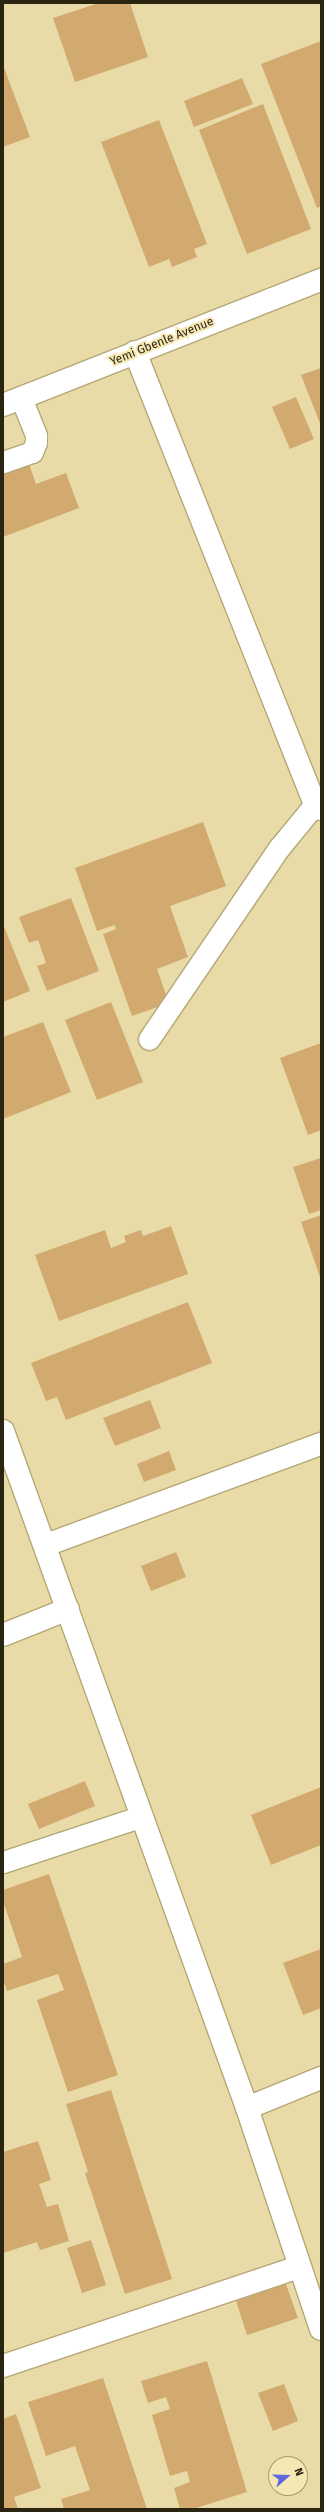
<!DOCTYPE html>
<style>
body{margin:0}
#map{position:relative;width:324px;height:2512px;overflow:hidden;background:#e8dba7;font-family:"Fira Sans",sans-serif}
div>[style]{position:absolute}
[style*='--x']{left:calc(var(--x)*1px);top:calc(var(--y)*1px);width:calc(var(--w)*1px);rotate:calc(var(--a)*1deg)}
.building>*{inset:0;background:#d2aa70}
.roads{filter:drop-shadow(1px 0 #b4a775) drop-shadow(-1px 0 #b4a775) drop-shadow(0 1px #b4a775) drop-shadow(0 -1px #b4a775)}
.lane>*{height:21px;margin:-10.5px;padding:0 10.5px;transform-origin:10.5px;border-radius:10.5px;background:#fff}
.street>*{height:22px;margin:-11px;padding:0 11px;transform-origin:11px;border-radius:11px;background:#fff}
span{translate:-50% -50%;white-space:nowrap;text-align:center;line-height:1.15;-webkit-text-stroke:4px #f5e8b4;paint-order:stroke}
.street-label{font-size:12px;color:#2a2511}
.frame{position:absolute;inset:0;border:4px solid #2a2511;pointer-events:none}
.north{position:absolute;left:268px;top:2456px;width:40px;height:40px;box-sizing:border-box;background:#f5e8b4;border:1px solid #a49a73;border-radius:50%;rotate:70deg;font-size:11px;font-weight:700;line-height:16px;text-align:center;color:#2a2511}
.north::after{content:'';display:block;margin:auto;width:14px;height:18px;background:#5f68e0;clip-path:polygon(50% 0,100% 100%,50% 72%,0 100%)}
</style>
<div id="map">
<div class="building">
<div style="clip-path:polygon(99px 3px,130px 3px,148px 57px,75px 82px,53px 18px)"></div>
<div style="clip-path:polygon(321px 41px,321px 206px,317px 208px,261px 64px)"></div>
<div style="clip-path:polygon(3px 65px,30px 137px,3px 147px)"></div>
<div style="clip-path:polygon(242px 78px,253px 104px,194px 127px,184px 101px)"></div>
<div style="clip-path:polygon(263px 104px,311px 229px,247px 254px,199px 130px)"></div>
<div style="clip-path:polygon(159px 120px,207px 244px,194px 249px,197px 257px,172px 267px,169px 259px,149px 267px,101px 142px)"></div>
<div style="clip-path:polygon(321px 368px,321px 426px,301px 375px)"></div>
<div style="clip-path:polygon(296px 397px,314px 439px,290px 449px,272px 407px)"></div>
<div style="clip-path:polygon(28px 461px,36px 484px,66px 473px,79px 508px,3px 537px,3px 471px)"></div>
<div style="clip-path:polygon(203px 822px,226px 886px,170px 906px,188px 957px,157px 969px,169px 1003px,132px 1016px,103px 934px,116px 929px,115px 925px,97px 931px,75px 868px)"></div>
<div style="clip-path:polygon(71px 898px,99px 971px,47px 991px,37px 966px,46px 963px,38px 940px,29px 943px,19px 917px)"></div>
<div style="clip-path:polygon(3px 924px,30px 991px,3px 1002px)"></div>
<div style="clip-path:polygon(111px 1002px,143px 1082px,97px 1100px,65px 1020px)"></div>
<div style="clip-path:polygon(43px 1022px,71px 1092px,3px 1119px,3px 1037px)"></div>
<div style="clip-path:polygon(321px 1043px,321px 1130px,308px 1135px,280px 1058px)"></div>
<div style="clip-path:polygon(321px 1158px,321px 1210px,309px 1214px,293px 1167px)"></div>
<div style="clip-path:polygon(321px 1215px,321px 1280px,301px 1222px)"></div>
<div style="clip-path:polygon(171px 1226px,188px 1274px,59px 1321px,35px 1255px,105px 1230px,111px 1248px,126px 1242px,124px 1236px,141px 1230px,143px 1236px)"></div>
<div style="clip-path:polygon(188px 1302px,212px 1363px,66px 1420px,57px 1397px,46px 1401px,31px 1363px)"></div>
<div style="clip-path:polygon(150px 1400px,161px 1428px,115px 1446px,103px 1418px)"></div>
<div style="clip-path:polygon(169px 1451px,176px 1470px,144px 1482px,137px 1464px)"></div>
<div style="clip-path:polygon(176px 1552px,186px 1577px,151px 1591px,141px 1566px)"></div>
<div style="clip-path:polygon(85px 1781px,95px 1806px,39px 1829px,28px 1804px)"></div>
<div style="clip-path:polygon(321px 1787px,321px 1845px,271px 1865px,251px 1815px)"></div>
<div style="clip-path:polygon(49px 1874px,118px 2075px,68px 2092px,37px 2000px,64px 1990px,58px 1974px,7px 1991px,3px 1979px,3px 1964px,22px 1957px,3px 1901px,3px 1890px)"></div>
<div style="clip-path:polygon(321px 1949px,321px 2008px,303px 2015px,283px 1963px)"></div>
<div style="clip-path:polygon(111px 2090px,172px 2279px,125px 2294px,85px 2173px,88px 2172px,66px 2104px)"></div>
<div style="clip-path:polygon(38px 2141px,51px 2180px,39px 2184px,47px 2207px,58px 2204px,69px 2241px,40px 2250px,37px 2242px,3px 2253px,3px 2152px)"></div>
<div style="clip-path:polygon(91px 2240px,106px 2285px,82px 2293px,67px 2248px)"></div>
<div style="clip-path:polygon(286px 2284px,298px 2318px,247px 2335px,236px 2301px)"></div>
<div style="clip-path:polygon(207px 2361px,247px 2492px,193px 2509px,180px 2509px,174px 2488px,190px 2482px,187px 2471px,170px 2476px,152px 2415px,170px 2409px,166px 2397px,148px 2403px,141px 2381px)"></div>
<div style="clip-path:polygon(103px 2378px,147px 2509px,64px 2509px,61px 2499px,90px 2490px,75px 2446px,46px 2456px,28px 2402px)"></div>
<div style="clip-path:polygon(284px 2384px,298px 2421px,273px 2431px,258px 2393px)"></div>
<div style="clip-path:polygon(16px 2414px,41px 2488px,14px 2497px,18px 2509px,3px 2509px,3px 2419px)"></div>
</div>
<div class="roads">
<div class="lane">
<div style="--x:3;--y:462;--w:31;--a:-19"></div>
<div style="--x:32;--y:452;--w:11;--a:-68"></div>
<div style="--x:36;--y:442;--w:7;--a:-90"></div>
<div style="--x:36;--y:435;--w:40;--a:-112"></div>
<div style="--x:149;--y:1039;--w:231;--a:-55.8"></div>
<div style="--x:279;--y:848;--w:57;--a:-50.7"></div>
<div style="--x:3;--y:1862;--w:146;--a:-18.3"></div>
</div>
<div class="street">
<div style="--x:135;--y:352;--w:487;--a:68.3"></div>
<div style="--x:315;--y:804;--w:8;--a:40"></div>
<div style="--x:3;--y:405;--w:342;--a:-21.5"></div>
<div style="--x:3;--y:1431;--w:720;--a:70.18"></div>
<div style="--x:247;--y:2108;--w:233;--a:71.5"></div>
<div style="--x:46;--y:1545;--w:293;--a:-20.2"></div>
<div style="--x:3;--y:1635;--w:70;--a:-21.8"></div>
<div style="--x:247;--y:2108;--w:80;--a:-22.1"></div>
<div style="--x:3;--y:2366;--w:312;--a:-18.5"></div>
</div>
</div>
<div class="street-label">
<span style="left:162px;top:342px;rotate:-22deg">Yemi Gbenle Avenue</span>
</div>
<div class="frame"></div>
<div class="north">N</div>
</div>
